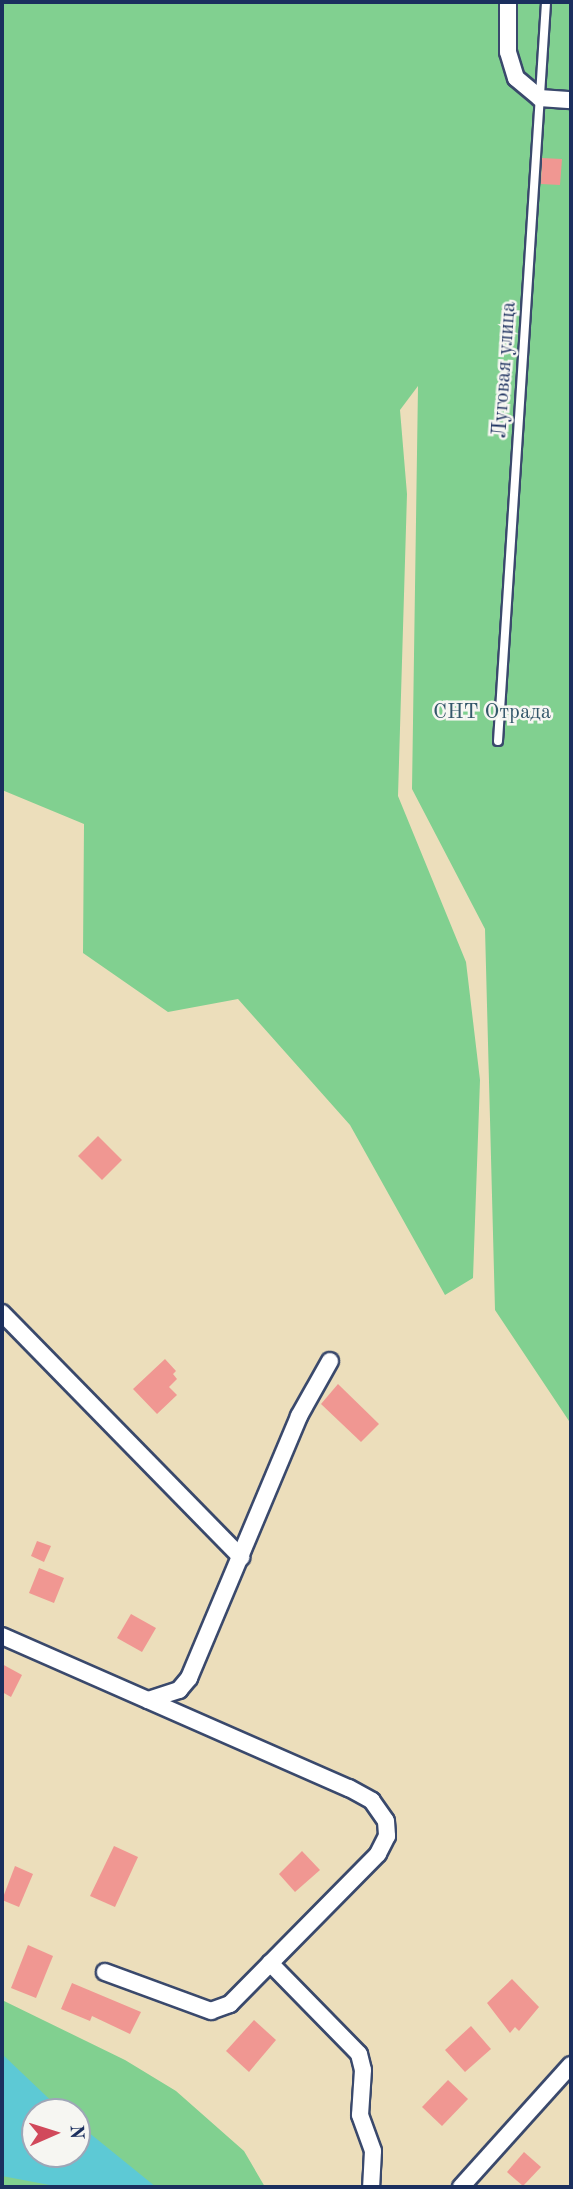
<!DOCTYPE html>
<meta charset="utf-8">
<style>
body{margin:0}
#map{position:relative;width:573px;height:2189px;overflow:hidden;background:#ecdebb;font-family:"Old Standard TT",serif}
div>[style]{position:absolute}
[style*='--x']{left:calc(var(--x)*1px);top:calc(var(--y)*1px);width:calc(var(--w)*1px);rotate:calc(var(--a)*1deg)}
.green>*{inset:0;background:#81d090}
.water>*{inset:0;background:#5dc9d5}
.building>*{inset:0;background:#f09792}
.roads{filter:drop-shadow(2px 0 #3a496c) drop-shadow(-2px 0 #3a496c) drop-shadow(0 2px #3a496c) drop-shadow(0 -2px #3a496c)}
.lane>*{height:8px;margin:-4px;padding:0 4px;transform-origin:4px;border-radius:4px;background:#fff}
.street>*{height:16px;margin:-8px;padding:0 8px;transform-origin:8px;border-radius:8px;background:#fff}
span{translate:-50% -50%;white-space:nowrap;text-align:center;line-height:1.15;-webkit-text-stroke:5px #f6f6f2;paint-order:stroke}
.street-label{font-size:21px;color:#1b2f5e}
.park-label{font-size:21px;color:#34576a}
.frame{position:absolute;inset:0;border:4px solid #1b2f5e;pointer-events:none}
.north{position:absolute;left:21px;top:2098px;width:70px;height:70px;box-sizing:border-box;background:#f6f6f2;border:2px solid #9ea6b7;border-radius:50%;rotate:87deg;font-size:19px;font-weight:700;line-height:28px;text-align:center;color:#1b2f5e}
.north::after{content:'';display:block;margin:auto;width:24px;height:32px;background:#d1495b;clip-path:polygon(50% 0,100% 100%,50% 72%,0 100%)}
</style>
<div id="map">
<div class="green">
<div style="clip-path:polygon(2px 2px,571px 2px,571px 1424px,495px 1310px,485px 929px,412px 789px,418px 386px,400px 410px,407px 494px,398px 796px,466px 962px,480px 1080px,473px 1278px,445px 1295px,350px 1125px,238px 999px,168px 1012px,83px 953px,84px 824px,2px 790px)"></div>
<div style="clip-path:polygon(evenodd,2px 2000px,125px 2060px,176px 2091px,244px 2151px,265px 2187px,2px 2187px,2px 2000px,35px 2112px,77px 2112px,77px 2154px,35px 2154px,35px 2112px)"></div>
</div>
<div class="water">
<div style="clip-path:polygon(2px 2054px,63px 2112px,35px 2112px,35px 2154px,77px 2154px,77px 2123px,156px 2187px,60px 2187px,2px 2176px)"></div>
</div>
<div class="building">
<div style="clip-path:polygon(542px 158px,562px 159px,560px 185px,541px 184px)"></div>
<div style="clip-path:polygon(98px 1136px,122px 1160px,102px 1180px,78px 1156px)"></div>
<div style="clip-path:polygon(165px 1359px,176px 1371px,173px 1374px,177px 1379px,169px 1387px,177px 1395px,157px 1414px,133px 1389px)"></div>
<div style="clip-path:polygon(338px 1384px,379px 1424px,361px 1442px,321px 1404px)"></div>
<div style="clip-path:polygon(37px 1541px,51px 1546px,44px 1562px,31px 1556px)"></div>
<div style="clip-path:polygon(39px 1568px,64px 1578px,54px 1603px,29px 1593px)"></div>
<div style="clip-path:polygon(131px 1614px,156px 1628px,142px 1652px,117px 1638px)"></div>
<div style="clip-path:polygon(2px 1664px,22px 1675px,11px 1697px,2px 1692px)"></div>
<div style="clip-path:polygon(114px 1846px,138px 1857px,115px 1907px,90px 1896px)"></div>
<div style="clip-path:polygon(302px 1851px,320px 1870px,295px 1892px,279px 1874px)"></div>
<div style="clip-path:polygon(15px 1866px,33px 1874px,19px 1907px,2px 1900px)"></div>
<div style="clip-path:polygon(28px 1945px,53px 1956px,36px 1998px,11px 1988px)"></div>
<div style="clip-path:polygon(512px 1979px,539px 2007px,519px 2031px,515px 2027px,510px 2033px,487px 2003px)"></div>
<div style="clip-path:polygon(72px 1983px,141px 2012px,130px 2034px,92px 2016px,90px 2021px,61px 2009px)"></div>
<div style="clip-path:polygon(254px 2020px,276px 2040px,249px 2072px,226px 2051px)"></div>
<div style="clip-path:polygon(471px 2026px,491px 2049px,465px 2072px,445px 2050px)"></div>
<div style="clip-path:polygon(448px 2080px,468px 2099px,442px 2126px,422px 2107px)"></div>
<div style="clip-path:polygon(524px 2152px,541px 2167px,523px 2186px,507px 2172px)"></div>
</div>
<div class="roads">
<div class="lane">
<div style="--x:498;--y:741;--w:741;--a:-86.28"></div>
</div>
<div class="street">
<div style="--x:508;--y:2;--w:50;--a:90"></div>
<div style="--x:508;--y:52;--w:27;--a:73"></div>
<div style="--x:516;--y:78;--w:31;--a:40"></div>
<div style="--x:540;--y:98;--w:31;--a:4"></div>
<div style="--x:2;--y:1313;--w:342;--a:45.6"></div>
<div style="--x:2;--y:1636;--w:379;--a:23.7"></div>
<div style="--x:349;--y:1788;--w:26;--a:29"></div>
<div style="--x:372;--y:1801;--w:24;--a:55"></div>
<div style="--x:386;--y:1821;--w:15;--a:86"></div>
<div style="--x:387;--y:1836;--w:20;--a:117"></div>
<div style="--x:378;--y:1854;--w:211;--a:134.6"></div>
<div style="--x:230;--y:2004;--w:20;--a:160"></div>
<div style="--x:211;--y:2011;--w:113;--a:-159.8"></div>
<div style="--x:148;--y:1700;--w:33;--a:-18"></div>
<div style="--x:179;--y:1690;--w:16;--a:-50"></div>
<div style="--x:189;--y:1678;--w:284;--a:-67.2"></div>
<div style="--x:299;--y:1416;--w:63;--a:-60.6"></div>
<div style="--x:270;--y:1963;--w:127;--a:45.6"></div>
<div style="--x:359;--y:2054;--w:16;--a:76"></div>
<div style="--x:363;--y:2070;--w:45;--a:93.8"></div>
<div style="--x:360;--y:2115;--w:38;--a:70"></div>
<div style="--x:373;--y:2151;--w:36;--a:93"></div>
<div style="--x:461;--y:2187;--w:164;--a:-48"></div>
</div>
</div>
<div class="street-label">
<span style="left:505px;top:370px;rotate:-86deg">Луговая улица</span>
</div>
<div class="park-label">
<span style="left:492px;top:713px">СНТ Отрада</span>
</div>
<div class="frame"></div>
<div class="north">N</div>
</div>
